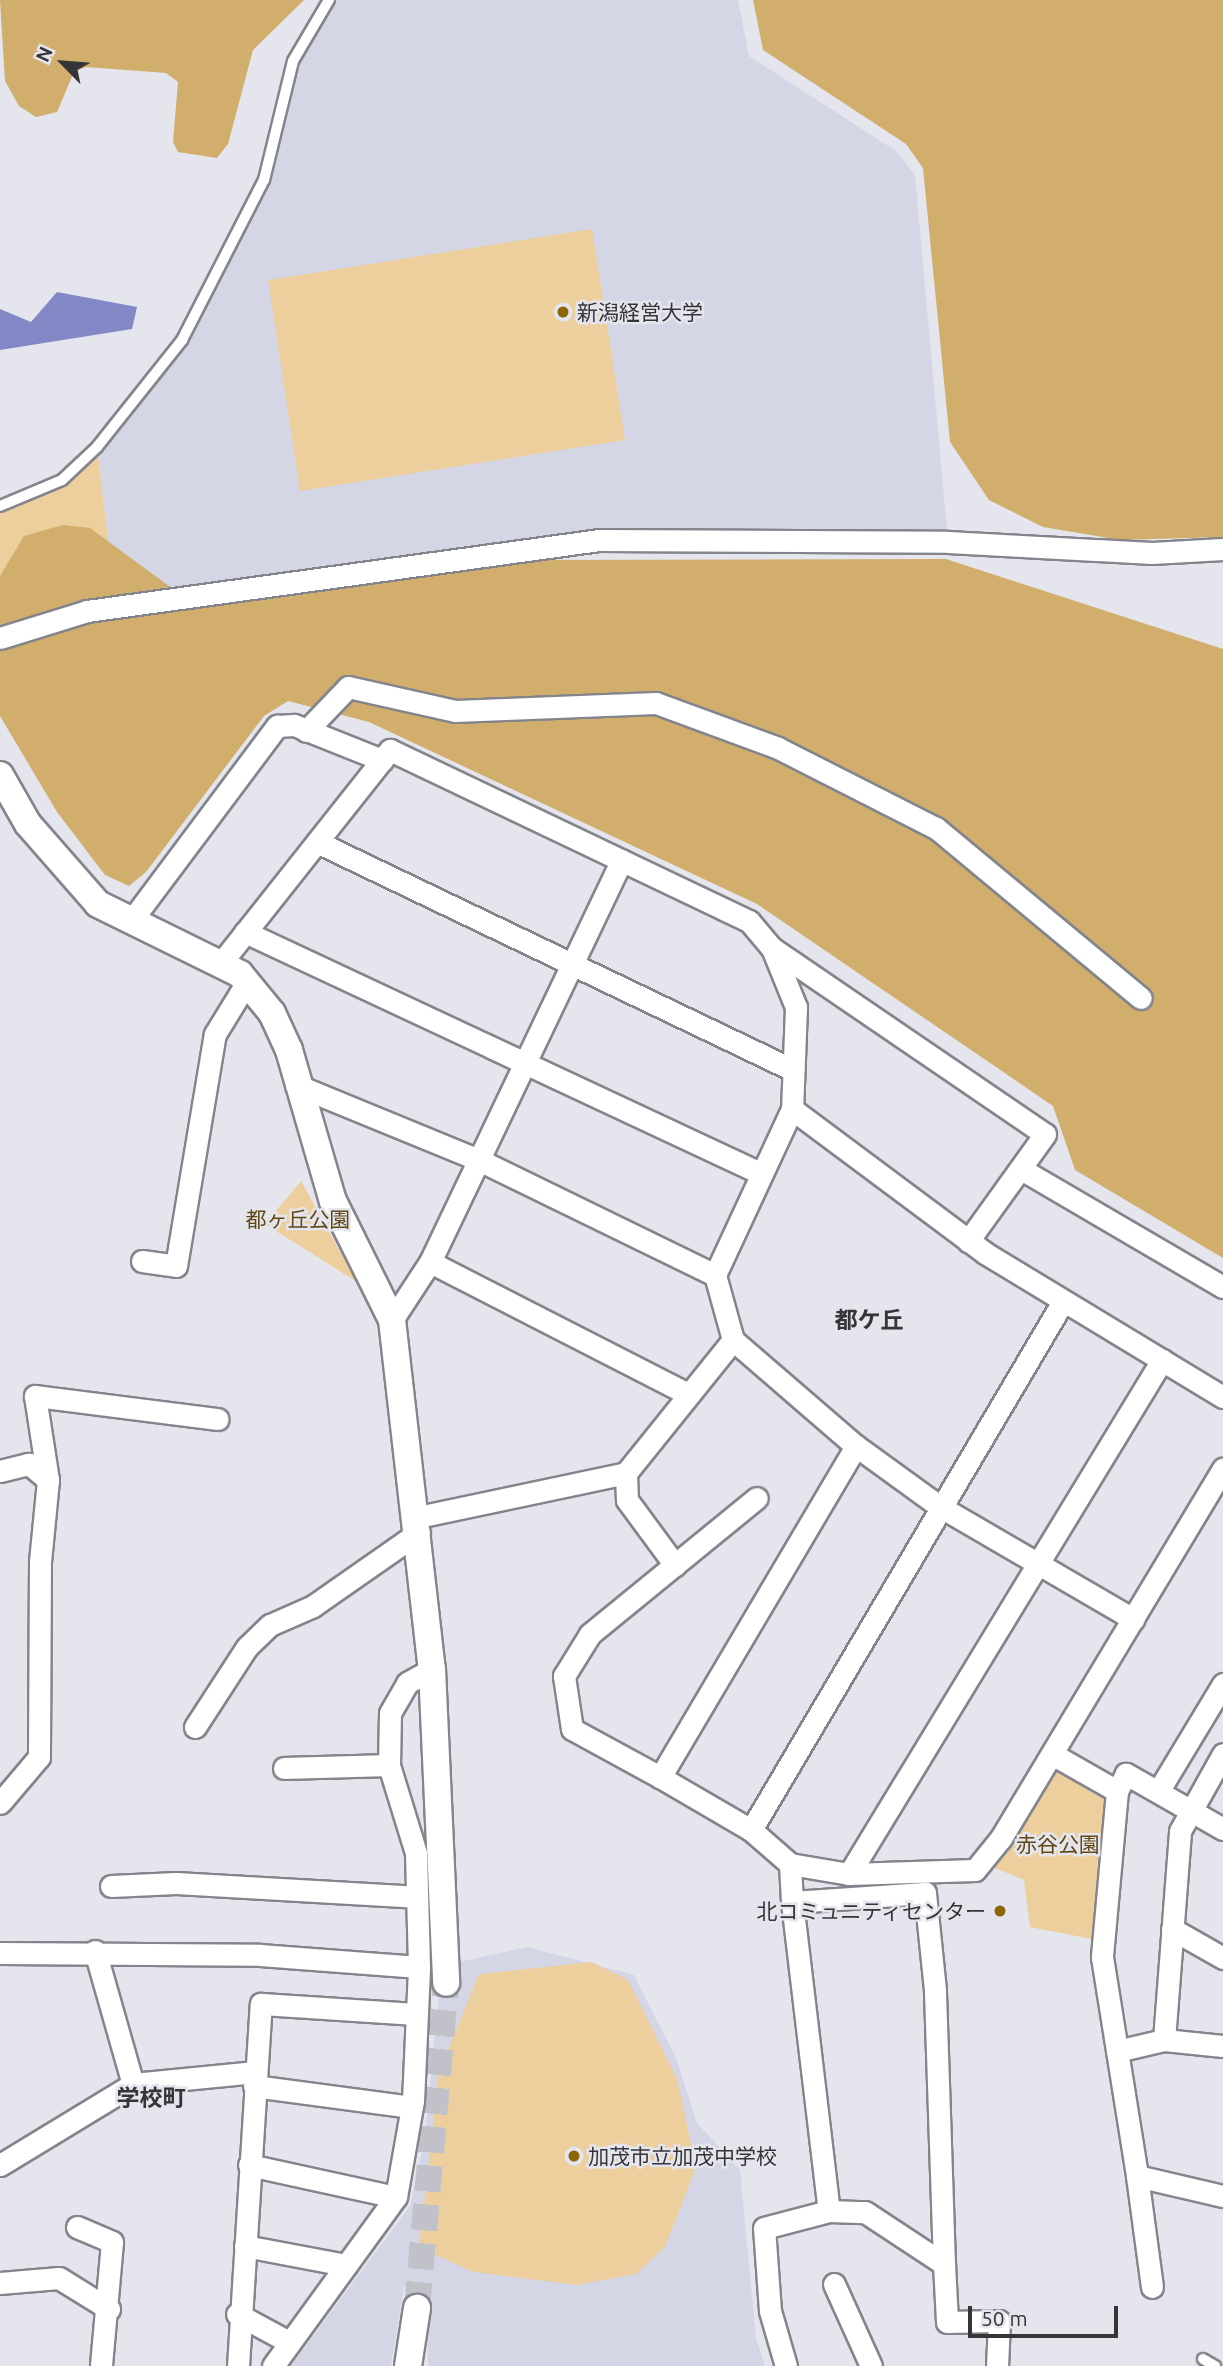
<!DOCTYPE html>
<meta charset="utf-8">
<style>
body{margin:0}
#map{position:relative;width:1223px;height:2366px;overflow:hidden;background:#e4e5ed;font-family:Ubuntu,"Noto Sans JP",sans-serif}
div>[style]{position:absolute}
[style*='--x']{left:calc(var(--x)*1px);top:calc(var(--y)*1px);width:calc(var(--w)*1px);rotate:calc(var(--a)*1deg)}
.built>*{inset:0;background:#d4d6e5}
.green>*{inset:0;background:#eccf9d}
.forest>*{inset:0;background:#d2ae6d}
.water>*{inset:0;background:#8288c6}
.tertiary-tunnel>*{height:26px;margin-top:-13px;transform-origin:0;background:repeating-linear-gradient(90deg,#c1c2c9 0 26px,transparent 0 39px)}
.roads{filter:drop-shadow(2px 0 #84858c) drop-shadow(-2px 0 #84858c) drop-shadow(0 2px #84858c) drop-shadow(0 -2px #84858c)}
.service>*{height:10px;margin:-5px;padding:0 5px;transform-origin:5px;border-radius:5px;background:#fff}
.minor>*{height:21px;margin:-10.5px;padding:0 10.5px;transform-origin:10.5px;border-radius:10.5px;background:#fff}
.tertiary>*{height:26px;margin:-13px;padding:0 13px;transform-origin:13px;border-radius:13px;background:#fff}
.dots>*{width:19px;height:19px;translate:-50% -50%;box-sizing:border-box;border:4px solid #e4e5ed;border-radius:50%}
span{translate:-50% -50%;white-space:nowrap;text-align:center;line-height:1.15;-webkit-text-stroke:5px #e4e5ed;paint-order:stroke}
.poi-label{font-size:21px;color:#353538}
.left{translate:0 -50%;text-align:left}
.right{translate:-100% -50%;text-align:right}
.park-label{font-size:21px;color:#614816}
.neighbourhood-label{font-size:23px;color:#353538;font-weight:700}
.north{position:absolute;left:28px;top:28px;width:70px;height:70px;-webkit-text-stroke:5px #e4e5ed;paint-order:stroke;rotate:295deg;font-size:19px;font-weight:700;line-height:28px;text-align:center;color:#353538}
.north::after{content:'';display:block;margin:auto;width:24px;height:32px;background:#353538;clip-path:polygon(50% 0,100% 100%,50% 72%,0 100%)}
.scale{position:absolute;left:968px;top:2306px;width:150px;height:32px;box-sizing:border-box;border:4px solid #353538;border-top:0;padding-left:9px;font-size:21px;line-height:24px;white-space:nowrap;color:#353538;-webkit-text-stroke:5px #e4e5ed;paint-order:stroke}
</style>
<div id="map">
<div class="built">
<div style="clip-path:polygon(329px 0,738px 0,749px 56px,896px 151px,915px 175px,948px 542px,691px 539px,116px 606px,97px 447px,182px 340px,264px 180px,293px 61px)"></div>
<div style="clip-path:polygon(527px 1947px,634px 1975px,676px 2058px,697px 2123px,740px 2170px,756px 2338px,765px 2366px,428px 2366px,427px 2296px,404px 2286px,391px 2366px,291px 2366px,410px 2206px,424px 2143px,439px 1996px,461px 1993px,459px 1962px)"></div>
</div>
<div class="green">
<div style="clip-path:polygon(592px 229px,625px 440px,300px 491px,268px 280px)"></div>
<div style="clip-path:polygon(97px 447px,116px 606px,0 638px,0 506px,62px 480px)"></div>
<div style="clip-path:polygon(301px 1181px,357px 1282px,265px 1224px)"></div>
<div style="clip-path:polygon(1053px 1762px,1111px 1794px,1092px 1939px,1030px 1927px,1024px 1880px,992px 1867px)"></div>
<div style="clip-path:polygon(591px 1962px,628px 1980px,677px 2079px,696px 2167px,665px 2247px,636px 2274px,577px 2285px,473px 2272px,419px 2247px,439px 2072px,479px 1974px)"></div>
</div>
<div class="forest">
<div style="clip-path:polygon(0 0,304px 0,253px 50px,228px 144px,217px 158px,178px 152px,173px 142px,178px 82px,166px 73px,86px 67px,74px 72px,57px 112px,36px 117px,19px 106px,5px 81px)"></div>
<div style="clip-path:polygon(753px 0,1223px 0,1223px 537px,1120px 540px,1043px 527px,989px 500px,950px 442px,923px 168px,906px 144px,763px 50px)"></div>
<div style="clip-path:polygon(63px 525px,90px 528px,199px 608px,527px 560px,946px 559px,1223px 649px,1223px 1258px,1075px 1170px,1053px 1106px,757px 904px,369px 722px,288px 701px,264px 716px,146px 872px,129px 886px,105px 875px,57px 812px,0 716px,0 576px,24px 536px)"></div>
</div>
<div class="water">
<div style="clip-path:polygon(57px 292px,137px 307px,132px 329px,0 350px,0 309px,31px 322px)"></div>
</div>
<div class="tertiary-tunnel">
<div style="--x:417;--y:2308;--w:326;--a:-84.9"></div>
</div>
<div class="roads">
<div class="service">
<div style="--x:0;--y:506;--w:67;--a:-22.8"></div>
<div style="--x:62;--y:480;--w:48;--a:-43.3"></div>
<div style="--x:97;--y:447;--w:137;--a:-51.5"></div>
<div style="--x:182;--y:340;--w:180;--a:-62.9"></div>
<div style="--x:264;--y:180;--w:122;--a:-76.3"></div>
<div style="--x:293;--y:61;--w:71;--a:-59.5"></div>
<div style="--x:1203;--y:2359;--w:14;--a:30"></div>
</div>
<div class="minor">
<div style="--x:0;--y:638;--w:91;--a:-17.2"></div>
<div style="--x:87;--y:611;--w:517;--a:-7.89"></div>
<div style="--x:599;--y:540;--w:349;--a:0.3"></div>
<div style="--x:948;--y:542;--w:204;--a:3.1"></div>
<div style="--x:1152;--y:553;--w:71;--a:-3.2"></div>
<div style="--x:306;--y:731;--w:61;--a:-46.3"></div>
<div style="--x:348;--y:687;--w:110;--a:12.6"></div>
<div style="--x:455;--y:711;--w:201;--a:-2.3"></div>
<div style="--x:656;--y:703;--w:130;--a:20.2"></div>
<div style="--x:778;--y:748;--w:177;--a:26.9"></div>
<div style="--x:936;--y:828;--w:266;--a:39.7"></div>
<div style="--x:317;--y:842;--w:528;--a:25.59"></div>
<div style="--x:131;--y:921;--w:244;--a:-53.2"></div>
<div style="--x:277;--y:726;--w:17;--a:-3"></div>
<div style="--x:294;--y:725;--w:95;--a:21.7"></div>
<div style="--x:245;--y:932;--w:569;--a:25.08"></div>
<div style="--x:772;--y:948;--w:64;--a:67.9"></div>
<div style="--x:796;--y:1007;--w:102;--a:92.2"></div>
<div style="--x:792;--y:1109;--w:183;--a:114.9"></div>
<div style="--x:715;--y:1275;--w:67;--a:74.5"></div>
<div style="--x:733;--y:1340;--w:162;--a:40.8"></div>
<div style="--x:856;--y:1446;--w:102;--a:35.9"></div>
<div style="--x:939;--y:1506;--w:225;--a:30.2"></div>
<div style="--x:221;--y:963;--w:272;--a:-51.6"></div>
<div style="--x:390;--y:750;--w:398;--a:25.5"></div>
<div style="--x:749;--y:921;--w:35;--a:50"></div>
<div style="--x:772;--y:948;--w:330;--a:34.3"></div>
<div style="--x:1045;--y:1134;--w:132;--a:125.7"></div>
<div style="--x:296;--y:1085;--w:198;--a:22.3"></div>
<div style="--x:479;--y:1160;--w:263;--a:26"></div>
<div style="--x:792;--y:1109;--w:241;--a:36.7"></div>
<div style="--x:985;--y:1253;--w:278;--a:31.2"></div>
<div style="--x:1021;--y:1169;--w:234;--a:30.3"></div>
<div style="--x:142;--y:1261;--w:34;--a:8"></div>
<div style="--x:176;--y:1266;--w:235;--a:-80.5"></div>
<div style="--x:215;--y:1034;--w:61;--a:-58.4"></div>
<div style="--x:430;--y:1262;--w:290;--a:27.1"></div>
<div style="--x:392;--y:1320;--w:69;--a:-56.8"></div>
<div style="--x:430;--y:1262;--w:445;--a:-64.5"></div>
<div style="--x:856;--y:1446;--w:385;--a:120.6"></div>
<div style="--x:660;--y:1777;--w:105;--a:30.2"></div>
<div style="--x:751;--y:1830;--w:52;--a:41.1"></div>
<div style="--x:790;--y:1864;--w:60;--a:9.6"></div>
<div style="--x:849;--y:1874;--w:602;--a:-58.66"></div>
<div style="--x:0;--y:1471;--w:30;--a:-14"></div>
<div style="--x:29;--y:1464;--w:25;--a:40"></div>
<div style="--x:48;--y:1480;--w:82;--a:95.6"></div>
<div style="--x:40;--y:1562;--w:195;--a:90.3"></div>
<div style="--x:39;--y:1757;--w:60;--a:130.3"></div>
<div style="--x:626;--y:1473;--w:27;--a:88"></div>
<div style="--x:627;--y:1500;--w:81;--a:53.6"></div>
<div style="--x:48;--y:1480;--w:85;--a:-98.8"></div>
<div style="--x:35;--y:1396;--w:184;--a:7.2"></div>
<div style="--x:418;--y:1517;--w:213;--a:-11.9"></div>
<div style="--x:626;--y:1473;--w:171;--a:-51.2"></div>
<div style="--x:195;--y:1727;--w:95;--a:-57"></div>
<div style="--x:247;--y:1647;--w:32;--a:-44"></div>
<div style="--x:270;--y:1625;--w:47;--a:-23.8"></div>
<div style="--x:313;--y:1606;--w:129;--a:-34.9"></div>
<div style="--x:1052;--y:1754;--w:75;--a:29.6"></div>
<div style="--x:284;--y:1768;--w:105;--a:-1.6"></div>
<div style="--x:660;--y:1777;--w:100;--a:-151.4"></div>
<div style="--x:572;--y:1729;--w:54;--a:-98.6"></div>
<div style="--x:564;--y:1676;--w:49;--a:-58.2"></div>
<div style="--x:590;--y:1634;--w:215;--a:-39.2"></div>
<div style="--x:1159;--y:1790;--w:124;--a:-58.9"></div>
<div style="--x:1223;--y:1829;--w:112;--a:-150.4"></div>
<div style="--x:1126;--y:1774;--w:19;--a:118"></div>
<div style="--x:1117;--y:1791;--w:167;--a:95.2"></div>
<div style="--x:1102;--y:1957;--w:222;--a:80.9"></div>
<div style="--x:1137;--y:2176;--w:88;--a:13.1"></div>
<div style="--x:751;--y:1830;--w:612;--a:-59.45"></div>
<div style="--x:790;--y:1864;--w:38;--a:87"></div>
<div style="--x:792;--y:1902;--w:311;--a:83.2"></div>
<div style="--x:829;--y:2211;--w:36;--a:2"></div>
<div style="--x:865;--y:2212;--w:95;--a:33.4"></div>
<div style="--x:944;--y:2264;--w:274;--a:-91.9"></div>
<div style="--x:935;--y:1990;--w:98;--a:-95.9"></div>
<div style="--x:925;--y:1893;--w:133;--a:176.1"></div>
<div style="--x:849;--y:1874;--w:126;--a:-1.8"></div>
<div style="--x:975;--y:1870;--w:41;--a:-50.9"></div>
<div style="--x:1001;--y:1838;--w:431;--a:-59"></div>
<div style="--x:111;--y:1886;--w:65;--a:-2.6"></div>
<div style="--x:176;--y:1883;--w:240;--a:3.3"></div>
<div style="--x:1172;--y:1929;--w:59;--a:29.6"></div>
<div style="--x:95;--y:1951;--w:138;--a:74.1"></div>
<div style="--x:0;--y:1953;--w:260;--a:0.4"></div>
<div style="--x:260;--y:1955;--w:159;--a:4.3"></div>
<div style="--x:1164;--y:2040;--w:210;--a:-85.6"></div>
<div style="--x:1180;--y:1831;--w:88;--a:-60.8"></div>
<div style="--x:1117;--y:2051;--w:48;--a:-13.2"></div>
<div style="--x:1164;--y:2040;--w:59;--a:5.8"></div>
<div style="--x:254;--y:2086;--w:159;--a:7.6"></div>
<div style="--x:0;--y:2165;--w:156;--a:-31.3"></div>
<div style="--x:133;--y:2084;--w:123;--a:-5.6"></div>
<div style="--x:249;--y:2165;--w:150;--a:12.3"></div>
<div style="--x:1137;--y:2176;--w:112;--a:82.3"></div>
<div style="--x:77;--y:2227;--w:38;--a:23"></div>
<div style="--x:112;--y:2242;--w:124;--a:95.1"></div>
<div style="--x:245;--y:2246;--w:103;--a:10.7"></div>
<div style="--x:944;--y:2264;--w:58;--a:87"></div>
<div style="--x:947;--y:2322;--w:52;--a:-1.1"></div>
<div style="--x:999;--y:2321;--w:45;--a:92.5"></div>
<div style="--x:0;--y:2283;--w:59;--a:-4.8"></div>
<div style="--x:59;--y:2278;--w:59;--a:31.8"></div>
<div style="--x:834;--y:2284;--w:90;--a:65.7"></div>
<div style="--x:237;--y:2314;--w:59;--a:28.3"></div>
<div style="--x:238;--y:2366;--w:363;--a:-86.4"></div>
<div style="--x:261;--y:2004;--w:156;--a:3.7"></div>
<div style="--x:273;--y:2366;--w:209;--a:-54"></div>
<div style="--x:396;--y:2197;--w:97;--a:-80"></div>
<div style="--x:413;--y:2101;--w:134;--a:-87.4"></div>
<div style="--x:419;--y:1967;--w:114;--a:-91.5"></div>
<div style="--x:416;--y:1853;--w:92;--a:-107.1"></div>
<div style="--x:389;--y:1765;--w:52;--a:-88.9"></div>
<div style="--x:390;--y:1713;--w:34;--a:-60"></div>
<div style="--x:407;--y:1683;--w:29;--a:-29"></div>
<div style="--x:786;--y:2366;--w:57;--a:-106.2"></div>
<div style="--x:770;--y:2311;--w:83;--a:-94.1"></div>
<div style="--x:764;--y:2228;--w:67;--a:-14.7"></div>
</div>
<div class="tertiary">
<div style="--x:0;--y:775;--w:56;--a:60.3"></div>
<div style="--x:28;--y:824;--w:106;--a:48.8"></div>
<div style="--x:98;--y:904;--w:158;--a:26.2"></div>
<div style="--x:240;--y:974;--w:50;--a:50.6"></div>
<div style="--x:272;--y:1013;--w:41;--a:65.3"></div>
<div style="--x:289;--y:1050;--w:157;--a:73.8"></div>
<div style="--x:333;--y:1201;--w:133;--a:63.6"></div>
<div style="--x:392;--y:1320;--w:351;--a:83.5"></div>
<div style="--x:432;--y:1669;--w:314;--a:87.4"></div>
<div style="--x:408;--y:2366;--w:59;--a:-81.2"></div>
</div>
</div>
<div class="dots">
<div style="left:563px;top:312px;background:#8c6506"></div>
<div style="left:1000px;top:1911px;background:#8c6506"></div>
<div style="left:574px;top:2156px;background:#8c6506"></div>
</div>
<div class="poi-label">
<span class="left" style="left:577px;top:312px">新潟経営大学</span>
<span class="right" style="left:986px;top:1911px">北コミュニティセンター</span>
<span class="left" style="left:588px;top:2156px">加茂市立加茂中学校</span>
</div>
<div class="park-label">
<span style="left:298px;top:1219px">都ヶ丘公園</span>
<span style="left:1058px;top:1844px">赤谷公園</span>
</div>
<div class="neighbourhood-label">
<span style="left:869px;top:1320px">都ケ丘</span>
<span style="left:151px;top:2098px">学校町</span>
</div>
<div class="north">N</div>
<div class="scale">50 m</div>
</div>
